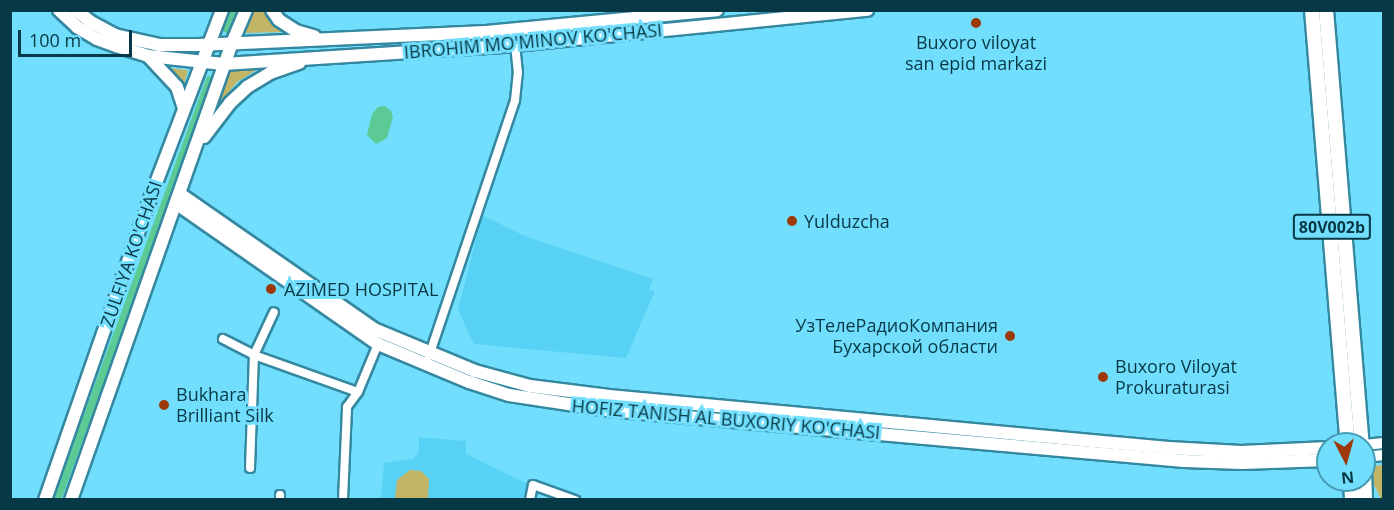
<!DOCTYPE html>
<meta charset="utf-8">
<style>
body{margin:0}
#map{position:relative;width:1394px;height:510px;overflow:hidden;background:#72defe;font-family:"Open Sans",sans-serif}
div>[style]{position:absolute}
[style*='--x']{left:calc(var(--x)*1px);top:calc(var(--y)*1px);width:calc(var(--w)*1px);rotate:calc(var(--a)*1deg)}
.built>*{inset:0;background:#57d2f5}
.green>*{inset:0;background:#c2b566}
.water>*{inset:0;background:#5cca95}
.canal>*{height:8px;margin:-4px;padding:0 4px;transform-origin:4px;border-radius:4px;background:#5cca95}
.roads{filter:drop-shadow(2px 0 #3488a0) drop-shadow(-2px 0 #3488a0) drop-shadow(0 2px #3488a0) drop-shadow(0 -2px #3488a0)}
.minor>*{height:8px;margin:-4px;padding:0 4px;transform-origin:4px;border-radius:4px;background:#fff}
.tertiary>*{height:10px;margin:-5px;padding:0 5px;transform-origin:5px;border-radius:5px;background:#fff}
.secondary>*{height:12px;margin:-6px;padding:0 6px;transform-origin:6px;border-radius:6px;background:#fff}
.primary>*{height:14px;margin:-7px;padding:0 7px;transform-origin:7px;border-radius:7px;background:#fff}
.dots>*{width:16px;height:16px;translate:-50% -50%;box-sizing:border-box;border:3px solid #72defe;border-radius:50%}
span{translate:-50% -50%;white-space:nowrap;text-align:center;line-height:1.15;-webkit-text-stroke:6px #72defe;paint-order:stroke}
.shield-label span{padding:2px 4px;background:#72defe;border:2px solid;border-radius:4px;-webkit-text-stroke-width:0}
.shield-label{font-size:16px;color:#063945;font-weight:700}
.street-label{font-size:18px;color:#063945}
.poi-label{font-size:18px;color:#063945}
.left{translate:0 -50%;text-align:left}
.right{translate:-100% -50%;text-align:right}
.frame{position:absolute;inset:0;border:12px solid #063945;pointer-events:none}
.north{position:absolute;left:1316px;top:432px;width:60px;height:60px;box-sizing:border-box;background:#72defe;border:2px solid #479cb4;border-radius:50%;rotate:174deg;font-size:16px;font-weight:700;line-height:24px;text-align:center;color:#063945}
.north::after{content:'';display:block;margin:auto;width:21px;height:27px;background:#9d380b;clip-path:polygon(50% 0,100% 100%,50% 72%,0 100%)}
.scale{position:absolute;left:18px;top:30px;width:114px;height:27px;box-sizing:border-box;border:3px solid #063945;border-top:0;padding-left:8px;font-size:18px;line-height:21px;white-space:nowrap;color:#063945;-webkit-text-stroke:4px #72defe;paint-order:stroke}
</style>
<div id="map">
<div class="built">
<div style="clip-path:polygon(482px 215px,525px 236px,653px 279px,649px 290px,655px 291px,626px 358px,474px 344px,458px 310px)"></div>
<div style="clip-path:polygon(419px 437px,466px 441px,466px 454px,528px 484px,526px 499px,381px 500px,384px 463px,413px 459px,419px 451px)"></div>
</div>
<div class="green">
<div style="clip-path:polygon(254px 10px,267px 11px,284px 32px,245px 33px)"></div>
<div style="clip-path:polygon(168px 68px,188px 70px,182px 91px,176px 77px)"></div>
<div style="clip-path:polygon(258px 69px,237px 82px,220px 103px,230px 70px)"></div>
<div style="clip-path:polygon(1383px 465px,1383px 498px,1381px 499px,1371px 479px,1371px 466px)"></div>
<div style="clip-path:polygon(410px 470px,421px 471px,429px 479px,428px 499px,395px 499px,397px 480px)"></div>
</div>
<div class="water">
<div style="clip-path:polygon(385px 106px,391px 111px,393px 117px,387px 138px,376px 144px,367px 135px,372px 114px,378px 107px)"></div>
</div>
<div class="canal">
<div style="--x:227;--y:29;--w:21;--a:-67"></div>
<div style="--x:57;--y:500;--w:447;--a:-70"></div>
</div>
<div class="roads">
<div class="minor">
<div style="--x:223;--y:339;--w:35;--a:27"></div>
<div style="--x:254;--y:355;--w:110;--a:19.6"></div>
<div style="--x:429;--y:356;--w:270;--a:-71.4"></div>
<div style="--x:515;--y:100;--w:27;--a:-84"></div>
<div style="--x:518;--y:73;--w:28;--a:-96"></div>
<div style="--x:250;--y:468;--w:113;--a:-88"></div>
<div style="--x:254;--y:355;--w:47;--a:-65.1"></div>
<div style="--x:280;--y:500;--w:5;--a:-90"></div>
<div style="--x:343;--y:500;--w:93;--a:-87.5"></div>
<div style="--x:347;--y:407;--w:19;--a:-54"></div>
<div style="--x:358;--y:392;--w:52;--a:-67.4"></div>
<div style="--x:530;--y:500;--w:15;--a:-79"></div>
<div style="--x:533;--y:485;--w:45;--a:19.7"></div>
</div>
<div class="tertiary">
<div style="--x:1364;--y:445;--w:20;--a:-6"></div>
<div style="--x:1364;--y:457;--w:20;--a:-6"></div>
</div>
<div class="secondary">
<div style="--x:59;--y:10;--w:25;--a:43"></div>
<div style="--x:77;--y:27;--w:23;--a:31"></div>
<div style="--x:97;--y:39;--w:20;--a:20"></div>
<div style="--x:116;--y:46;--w:34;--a:17"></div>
<div style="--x:148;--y:56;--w:76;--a:6"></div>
<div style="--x:224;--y:64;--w:292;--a:-3.7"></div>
<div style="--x:515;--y:45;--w:354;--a:-5.7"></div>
<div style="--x:76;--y:10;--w:19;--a:39"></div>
<div style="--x:91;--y:22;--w:27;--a:28"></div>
<div style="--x:115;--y:35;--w:45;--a:12.8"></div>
<div style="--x:159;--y:45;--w:39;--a:0"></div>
<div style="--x:198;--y:45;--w:288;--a:-2.6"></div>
<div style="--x:486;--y:32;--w:232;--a:-5.4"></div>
<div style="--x:272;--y:10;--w:12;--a:55"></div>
<div style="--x:279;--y:20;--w:20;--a:33"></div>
<div style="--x:296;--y:31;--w:19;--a:16"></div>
<div style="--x:148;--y:56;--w:42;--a:46.9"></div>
<div style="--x:177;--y:87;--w:22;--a:72"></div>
<div style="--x:204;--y:137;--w:43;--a:-52.6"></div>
<div style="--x:230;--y:103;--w:23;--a:-43"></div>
<div style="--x:247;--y:87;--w:27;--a:-31"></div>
<div style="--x:270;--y:73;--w:31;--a:-19"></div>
<div style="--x:180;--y:194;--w:236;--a:34.8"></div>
<div style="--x:374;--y:329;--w:109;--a:22.6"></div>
<div style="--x:475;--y:371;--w:57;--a:15.3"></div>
<div style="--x:530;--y:386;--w:80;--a:7.2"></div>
<div style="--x:609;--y:396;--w:562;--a:5.31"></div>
<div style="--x:1169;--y:448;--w:72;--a:3.2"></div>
<div style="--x:1241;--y:452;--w:87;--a:-2.6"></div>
<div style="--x:177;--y:204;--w:245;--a:34.9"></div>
<div style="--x:378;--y:344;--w:99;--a:22.7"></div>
<div style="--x:469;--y:382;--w:42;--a:18"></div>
<div style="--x:509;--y:395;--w:100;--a:8.6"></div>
<div style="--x:608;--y:410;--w:578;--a:5.06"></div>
<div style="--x:1184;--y:461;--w:58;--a:2"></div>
<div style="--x:1242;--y:463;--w:86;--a:-2"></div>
<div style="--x:45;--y:500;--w:313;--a:-70.8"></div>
<div style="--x:148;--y:204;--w:208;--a:-69.1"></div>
<div style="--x:71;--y:500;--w:485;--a:-70.6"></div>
<div style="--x:232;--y:43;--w:36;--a:-67"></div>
</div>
<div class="primary">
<div style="--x:1312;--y:10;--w:435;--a:85.3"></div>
<div style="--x:1326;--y:10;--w:435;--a:85.3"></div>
<div style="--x:1364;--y:471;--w:29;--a:88"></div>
<div style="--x:1351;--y:480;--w:20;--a:87"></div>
</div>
</div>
<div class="dots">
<div style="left:976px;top:23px;background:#9d380b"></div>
<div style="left:792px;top:221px;background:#9d380b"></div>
<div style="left:271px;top:289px;background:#9d380b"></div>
<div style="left:1010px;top:336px;background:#9d380b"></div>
<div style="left:1103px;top:377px;background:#9d380b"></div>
<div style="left:164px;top:405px;background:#9d380b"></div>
</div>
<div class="shield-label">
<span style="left:1332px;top:227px">80V002b</span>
</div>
<div class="street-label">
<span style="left:533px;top:41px;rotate:-5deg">IBROHIM MO'MINOV KO'CHASI</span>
<span style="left:131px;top:254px;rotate:-71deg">ZULFIYA KO'CHASI</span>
<span style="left:726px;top:419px;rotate:5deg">HOFIZ TANISH AL BUXORIY KO'CHASI</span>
</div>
<div class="poi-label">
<span style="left:976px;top:53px">Buxoro viloyat<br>san epid markazi</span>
<span class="left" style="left:804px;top:221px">Yulduzcha</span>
<span class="left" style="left:284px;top:289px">AZIMED HOSPITAL</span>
<span class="right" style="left:998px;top:336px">УзТелеРадиоКомпания<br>Бухарской области</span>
<span class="left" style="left:1115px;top:377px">Buxoro Viloyat<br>Prokuraturasi</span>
<span class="left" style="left:176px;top:405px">Bukhara<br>Brilliant Silk</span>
</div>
<div class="frame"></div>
<div class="north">N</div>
<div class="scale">100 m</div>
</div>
